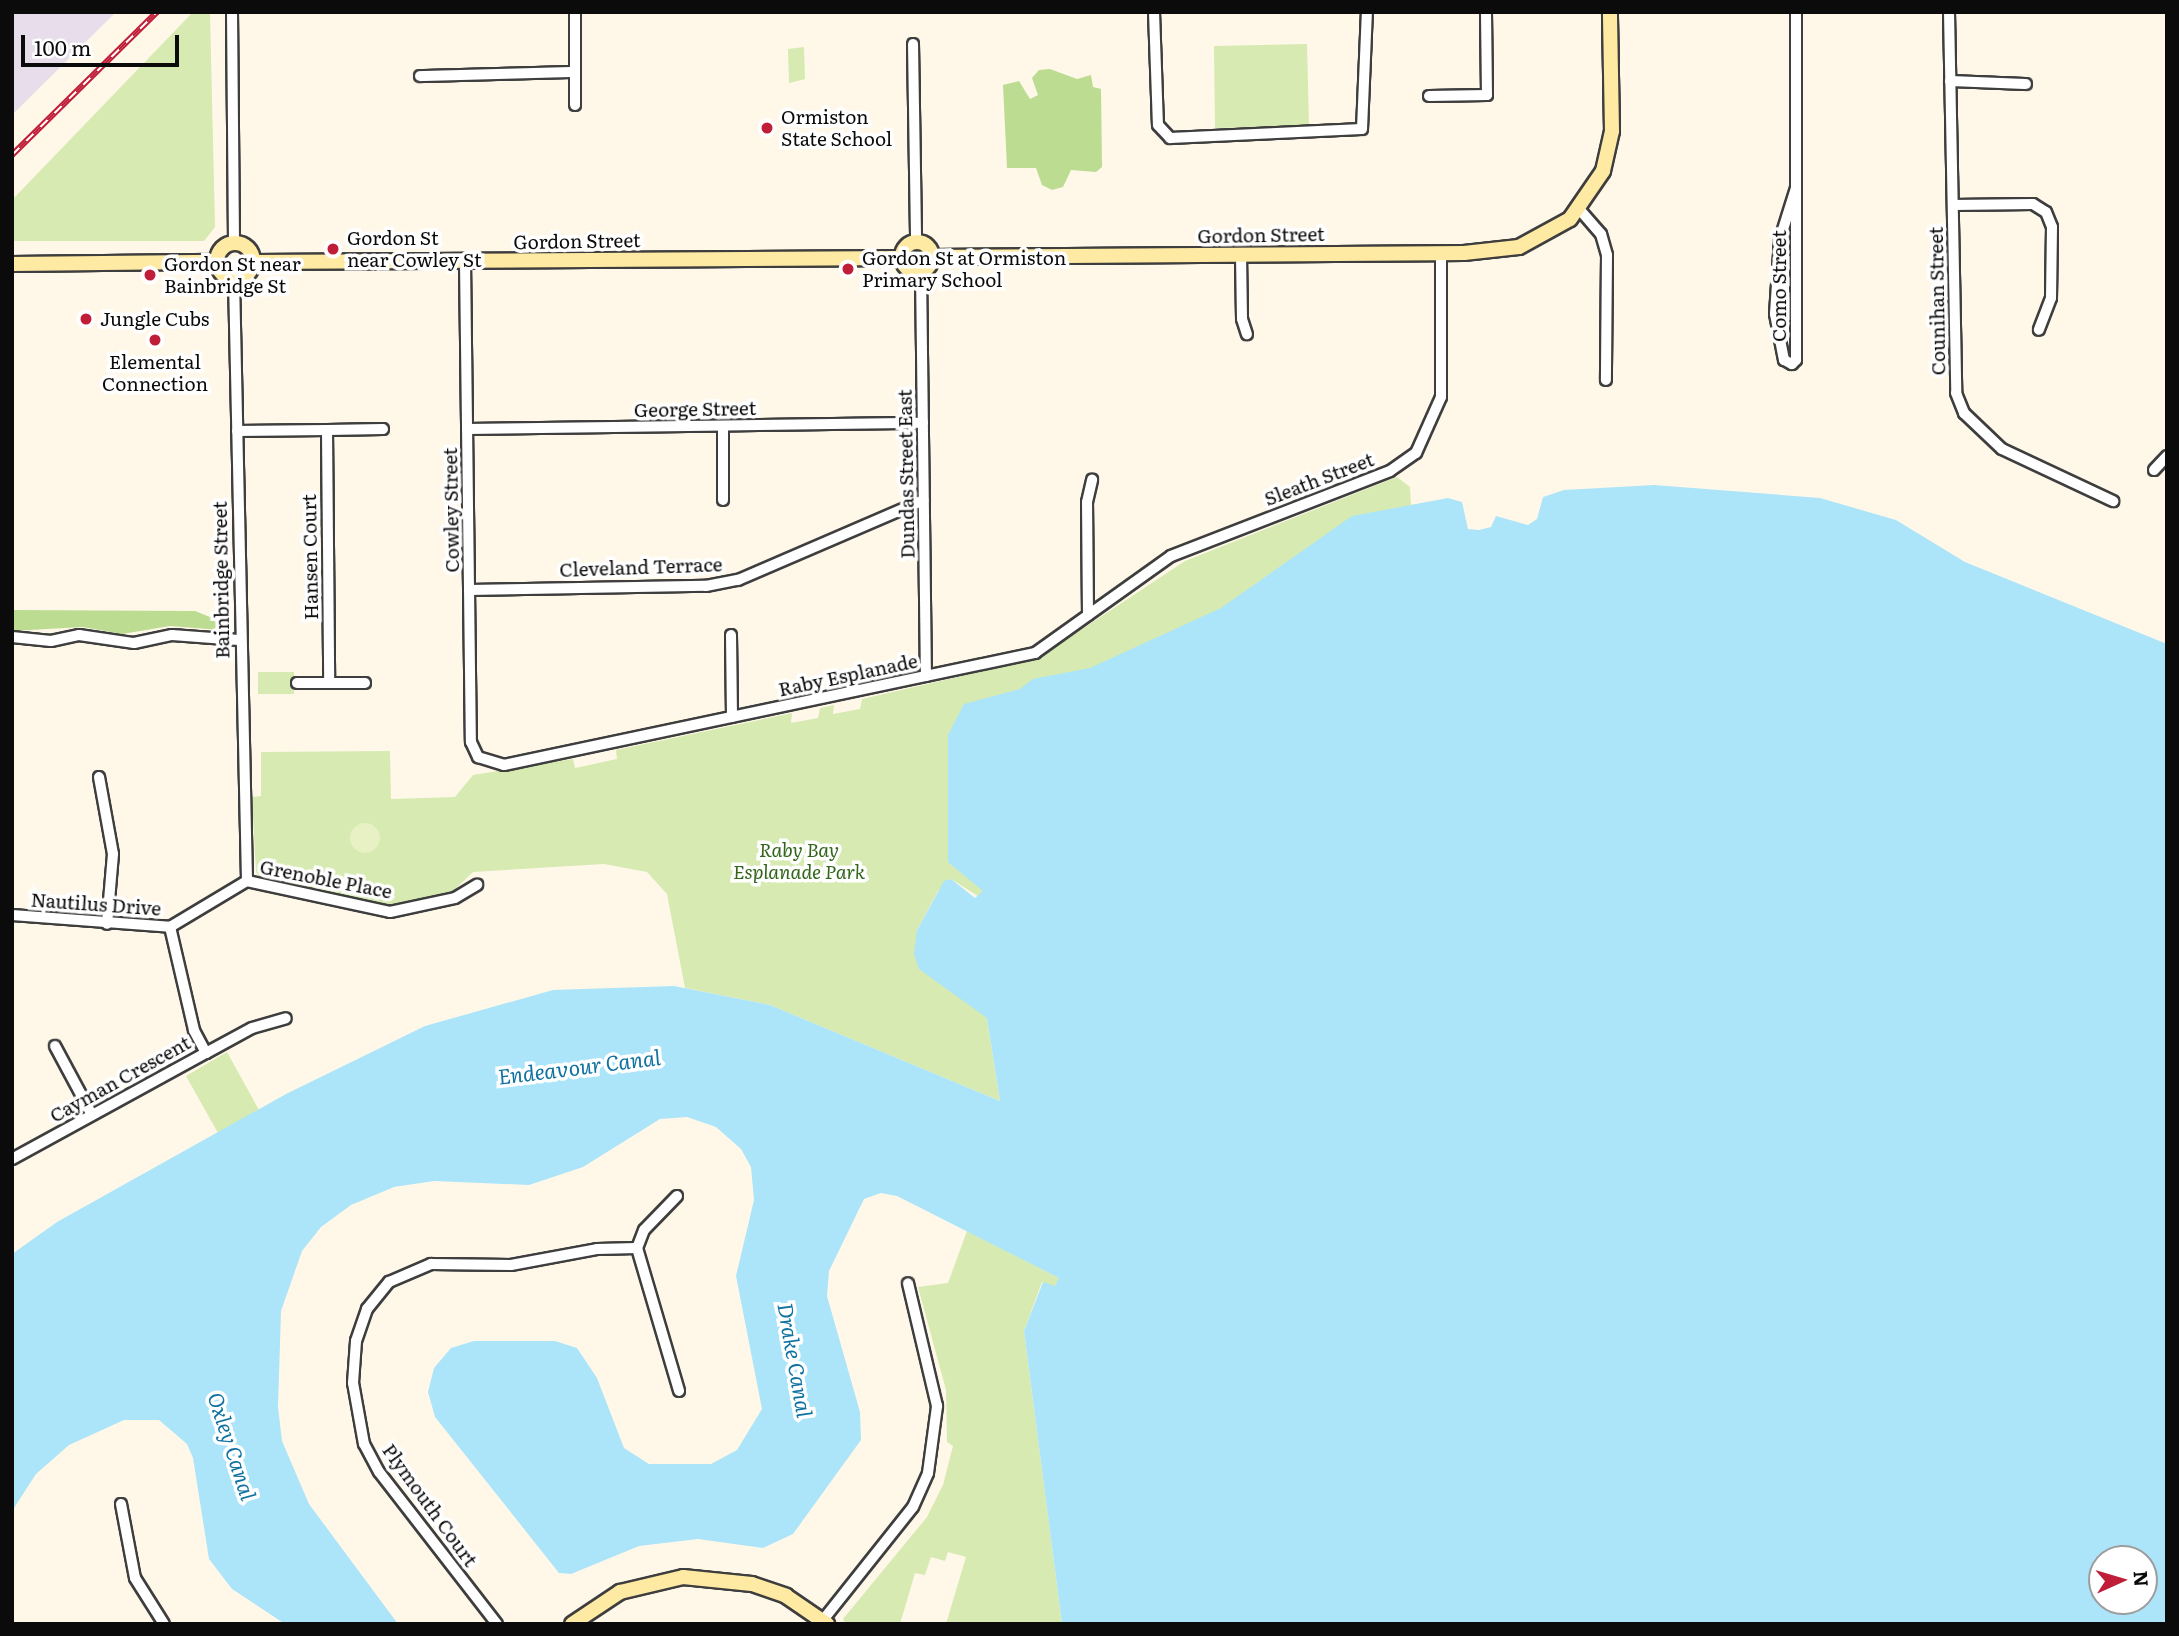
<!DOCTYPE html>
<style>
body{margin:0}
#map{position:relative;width:2179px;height:1636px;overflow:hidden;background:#fff8e9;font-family:Literata,serif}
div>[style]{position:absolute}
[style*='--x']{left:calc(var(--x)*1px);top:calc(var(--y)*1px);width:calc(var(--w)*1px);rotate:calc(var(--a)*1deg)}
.industrial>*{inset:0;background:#e8deeb}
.green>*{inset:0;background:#d6eab2}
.forest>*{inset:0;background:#bbdc91}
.pitch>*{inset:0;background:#e7f1c4}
.round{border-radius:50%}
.water>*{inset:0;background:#ace5f9}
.roads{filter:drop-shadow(2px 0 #3e3e3e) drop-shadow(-2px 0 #3e3e3e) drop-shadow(0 2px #3e3e3e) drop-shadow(0 -2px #3e3e3e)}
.street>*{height:10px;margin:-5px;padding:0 5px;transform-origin:5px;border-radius:5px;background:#fff}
.secondary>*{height:14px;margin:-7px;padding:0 7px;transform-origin:7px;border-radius:7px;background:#ffeaa4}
.secondary>.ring{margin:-7px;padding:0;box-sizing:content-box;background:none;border:14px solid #ffeaa4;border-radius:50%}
.rail>*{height:6px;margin-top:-3px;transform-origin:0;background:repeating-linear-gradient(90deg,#fff 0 10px,#c01e38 0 20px);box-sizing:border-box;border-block:2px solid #c01e38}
.dots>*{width:19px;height:19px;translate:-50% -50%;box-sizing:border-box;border:4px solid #fff;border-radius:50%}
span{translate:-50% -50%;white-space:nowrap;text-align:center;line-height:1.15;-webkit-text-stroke:7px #fff;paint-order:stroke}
.poi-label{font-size:19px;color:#0b0b0b}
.left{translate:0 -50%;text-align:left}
.street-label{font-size:19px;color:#0b0b0b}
.park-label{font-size:19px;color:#32651a;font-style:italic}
.water-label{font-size:21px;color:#1072a1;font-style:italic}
.frame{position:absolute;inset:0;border:14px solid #0b0b0b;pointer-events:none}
.north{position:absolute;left:2088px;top:1545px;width:70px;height:70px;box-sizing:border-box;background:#fff;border:2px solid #9d9d9d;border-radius:50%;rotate:86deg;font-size:19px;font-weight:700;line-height:28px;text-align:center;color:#0b0b0b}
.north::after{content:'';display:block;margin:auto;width:24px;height:32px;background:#c01e38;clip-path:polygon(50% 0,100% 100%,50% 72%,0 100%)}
.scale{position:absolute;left:21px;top:35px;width:158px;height:32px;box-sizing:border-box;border:4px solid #0b0b0b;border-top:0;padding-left:9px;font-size:21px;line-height:24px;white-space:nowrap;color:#0b0b0b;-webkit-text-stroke:5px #fff;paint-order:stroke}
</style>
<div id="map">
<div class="industrial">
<div style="clip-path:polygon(12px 12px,116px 12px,12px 115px)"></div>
</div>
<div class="green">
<div style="clip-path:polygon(193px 12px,210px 12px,215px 227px,204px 241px,12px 241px,12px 200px)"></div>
<div style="clip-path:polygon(1307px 44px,1309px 126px,1215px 128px,1214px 46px)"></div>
<div style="clip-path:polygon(804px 47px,805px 79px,789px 83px,788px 49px)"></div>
<div style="clip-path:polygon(1397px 477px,1410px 487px,1411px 505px,1435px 501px,981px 898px,951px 879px,938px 891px,917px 930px,987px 1018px,1000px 1101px,770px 1005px,685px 988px,667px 894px,647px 872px,604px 864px,473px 872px,451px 893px,394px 906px,261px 880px,256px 872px,252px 797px,261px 796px,261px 752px,390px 751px,391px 799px,455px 797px,473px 775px,573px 759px,575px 768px,617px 759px,616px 750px,792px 713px,791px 723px,818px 718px,820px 708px,834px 705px,833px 714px,860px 709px,862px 699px,1037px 659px,1185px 561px)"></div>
<div style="clip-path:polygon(258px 672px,294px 672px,294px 694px,258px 694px)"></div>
<div style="clip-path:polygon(227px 1052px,259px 1110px,218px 1133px,186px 1076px)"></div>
<div style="clip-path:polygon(967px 1231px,1059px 1278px,1055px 1287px,1042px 1282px,1024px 1331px,1062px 1624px,946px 1624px,966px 1557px,948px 1552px,945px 1561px,931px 1557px,925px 1575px,915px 1573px,900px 1624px,846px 1624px,843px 1619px,927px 1517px,943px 1485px,953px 1446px,947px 1442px,946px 1390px,918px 1287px,948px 1283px)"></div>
</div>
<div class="forest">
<div style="clip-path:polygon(1050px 69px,1077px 79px,1091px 75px,1093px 87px,1101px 89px,1102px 167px,1096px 172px,1071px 170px,1063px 187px,1052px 190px,1042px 185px,1036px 168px,1007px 168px,1003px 85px,1019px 81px,1030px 99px,1038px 95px,1032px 78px,1039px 70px)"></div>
<div style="clip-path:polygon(12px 610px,195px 611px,210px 617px,217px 611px,224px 623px,220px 630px,170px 626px,122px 634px,83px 627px,12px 631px)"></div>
</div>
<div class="pitch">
<div class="round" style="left:350px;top:823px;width:30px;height:30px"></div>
</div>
<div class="water">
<div style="clip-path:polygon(evenodd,1654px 485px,1820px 498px,1896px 520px,1965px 562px,2167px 644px,2167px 1624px,1062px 1624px,1024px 1331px,1043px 1282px,1055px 1286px,1059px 1278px,897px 1196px,881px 1193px,864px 1199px,829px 1271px,827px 1296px,860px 1412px,861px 1440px,793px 1534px,763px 1548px,698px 1539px,639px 1546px,571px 1574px,559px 1573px,435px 1417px,428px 1392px,434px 1368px,451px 1348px,474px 1341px,555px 1341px,577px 1348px,597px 1378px,624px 1448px,649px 1464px,711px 1464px,737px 1450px,762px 1409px,736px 1276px,754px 1200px,751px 1167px,741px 1149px,716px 1127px,687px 1117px,660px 1119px,583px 1167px,529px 1185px,434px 1181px,394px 1187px,351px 1205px,321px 1227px,302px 1251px,281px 1311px,278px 1407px,282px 1441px,309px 1504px,398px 1624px,285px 1624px,232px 1589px,209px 1559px,193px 1458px,187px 1444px,159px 1420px,124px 1420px,69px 1445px,36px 1474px,12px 1511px,12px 1254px,57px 1222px,286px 1094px,425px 1026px,553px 990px,674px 986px,770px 1005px,1000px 1101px,987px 1018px,919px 969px,914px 954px,917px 930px,944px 881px,951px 879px,975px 898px,983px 891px,948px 862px,948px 735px,964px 704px,1020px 689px,1033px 679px,1090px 668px,1221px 608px,1352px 516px,1448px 498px,1462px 502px,1468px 529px,1479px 530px,1491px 527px,1496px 516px,1528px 525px,1537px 519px,1543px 497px,1564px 490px,1654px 485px,2144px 1559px,2144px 1601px,2102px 1601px,2102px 1559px,2144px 1559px)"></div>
</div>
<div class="roads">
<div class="street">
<div style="--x:232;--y:12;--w:231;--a:89.5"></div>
<div style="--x:575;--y:12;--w:93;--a:90"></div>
<div style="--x:1154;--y:12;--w:113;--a:88"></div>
<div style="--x:1158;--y:125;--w:18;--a:47"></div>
<div style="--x:1170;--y:138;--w:192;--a:-2.7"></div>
<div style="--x:1362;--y:129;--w:117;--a:-87.6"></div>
<div style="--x:1796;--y:12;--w:348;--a:90"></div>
<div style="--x:1796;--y:360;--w:6;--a:135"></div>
<div style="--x:1792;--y:364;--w:9;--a:-153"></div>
<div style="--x:1784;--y:360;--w:47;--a:-101.1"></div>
<div style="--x:1775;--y:314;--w:75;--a:-86.2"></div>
<div style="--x:1780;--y:239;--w:53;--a:-72.6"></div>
<div style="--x:1949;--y:12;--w:381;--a:88.9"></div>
<div style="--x:1956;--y:393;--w:22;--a:68"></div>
<div style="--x:1964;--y:413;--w:52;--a:43.5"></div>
<div style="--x:2002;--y:449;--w:123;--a:25.1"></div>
<div style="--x:913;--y:44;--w:198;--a:89.1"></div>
<div style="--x:420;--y:76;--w:155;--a:-1.5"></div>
<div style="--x:1950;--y:81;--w:76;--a:2.3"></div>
<div style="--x:1429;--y:96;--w:58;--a:-1"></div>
<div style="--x:1487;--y:95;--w:83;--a:-90.7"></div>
<div style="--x:1953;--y:205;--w:80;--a:-0.7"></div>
<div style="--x:2033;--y:204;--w:15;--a:32"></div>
<div style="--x:2046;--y:212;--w:16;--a:68"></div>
<div style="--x:2052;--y:227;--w:71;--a:90.8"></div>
<div style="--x:2051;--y:298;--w:34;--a:111"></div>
<div style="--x:1580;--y:210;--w:32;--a:49"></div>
<div style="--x:1601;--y:234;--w:22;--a:74"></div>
<div style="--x:1607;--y:255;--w:125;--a:90.5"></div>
<div style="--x:1241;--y:255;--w:64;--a:89.1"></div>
<div style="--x:1242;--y:319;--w:16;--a:72"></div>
<div style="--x:465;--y:261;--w:481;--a:89.3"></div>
<div style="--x:471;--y:742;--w:17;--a:65"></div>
<div style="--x:478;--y:757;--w:27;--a:17"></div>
<div style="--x:504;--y:765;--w:543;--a:-11.91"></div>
<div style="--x:1035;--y:653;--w:167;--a:-35.5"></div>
<div style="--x:1171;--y:556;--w:235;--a:-21.2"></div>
<div style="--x:1390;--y:471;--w:32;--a:-35"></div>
<div style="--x:1416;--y:453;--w:61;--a:-65.9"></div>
<div style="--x:1441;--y:397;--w:144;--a:-90"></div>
<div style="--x:921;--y:271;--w:405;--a:89.3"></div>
<div style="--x:234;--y:279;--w:602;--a:88.76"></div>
<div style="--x:723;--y:426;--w:74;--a:90"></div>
<div style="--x:467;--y:429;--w:456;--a:-0.8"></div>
<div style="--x:327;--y:430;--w:56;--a:-1"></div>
<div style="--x:237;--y:431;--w:90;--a:-0.6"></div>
<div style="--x:327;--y:430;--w:253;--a:89.5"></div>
<div style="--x:2154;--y:470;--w:19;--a:-47"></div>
<div style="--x:469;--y:590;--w:237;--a:-1"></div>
<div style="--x:706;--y:586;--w:33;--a:-11"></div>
<div style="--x:738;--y:580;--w:202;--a:-23.3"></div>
<div style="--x:1088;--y:615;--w:113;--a:-90.5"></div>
<div style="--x:1087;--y:502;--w:23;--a:-77"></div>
<div style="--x:731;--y:635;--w:82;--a:89.3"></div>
<div style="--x:12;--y:637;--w:39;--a:6"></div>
<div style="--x:51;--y:641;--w:29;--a:-12"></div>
<div style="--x:79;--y:635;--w:56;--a:8.3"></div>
<div style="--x:134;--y:643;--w:39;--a:-12"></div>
<div style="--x:172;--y:635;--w:67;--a:4.3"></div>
<div style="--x:297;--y:683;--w:68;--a:0"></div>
<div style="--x:99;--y:777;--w:78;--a:79.7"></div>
<div style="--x:113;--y:854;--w:70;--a:94.9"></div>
<div style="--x:247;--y:881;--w:146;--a:12.2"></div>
<div style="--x:390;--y:912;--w:66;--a:-12.2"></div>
<div style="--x:455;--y:898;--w:26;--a:-31"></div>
<div style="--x:12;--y:915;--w:158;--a:4.3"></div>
<div style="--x:170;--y:927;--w:90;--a:-30.9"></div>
<div style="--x:55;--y:1046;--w:78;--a:61.8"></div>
<div style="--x:206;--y:1053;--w:52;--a:-28.5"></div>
<div style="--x:252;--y:1028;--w:35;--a:-16"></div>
<div style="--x:12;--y:1159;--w:221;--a:-28.7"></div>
<div style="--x:206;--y:1053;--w:26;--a:-118"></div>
<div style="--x:194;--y:1030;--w:106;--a:-103.1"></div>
<div style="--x:677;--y:1196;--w:47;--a:134.1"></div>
<div style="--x:644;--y:1230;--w:19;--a:111"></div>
<div style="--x:637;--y:1248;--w:149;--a:73.6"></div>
<div style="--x:121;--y:1504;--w:75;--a:79.3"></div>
<div style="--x:135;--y:1578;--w:54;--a:57.8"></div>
<div style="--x:823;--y:1620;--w:144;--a:-51.5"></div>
<div style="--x:913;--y:1507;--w:37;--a:-66"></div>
<div style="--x:928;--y:1473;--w:68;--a:-82.3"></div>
<div style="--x:937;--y:1406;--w:126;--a:-103.3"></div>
<div style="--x:497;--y:1624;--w:192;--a:-127.8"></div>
<div style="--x:379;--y:1472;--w:32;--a:-118"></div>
<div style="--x:364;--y:1444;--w:62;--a:-100.2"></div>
<div style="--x:353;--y:1383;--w:42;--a:-85.9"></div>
<div style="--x:356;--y:1341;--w:34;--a:-71"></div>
<div style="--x:367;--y:1309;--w:35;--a:-51"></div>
<div style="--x:389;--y:1282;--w:46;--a:-23.2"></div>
<div style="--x:431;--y:1264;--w:80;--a:0.7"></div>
<div style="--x:511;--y:1265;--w:87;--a:-10.5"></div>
<div style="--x:597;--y:1249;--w:40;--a:-1.4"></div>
</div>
<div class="secondary">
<div class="ring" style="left:902px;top:242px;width:16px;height:16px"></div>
<div class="ring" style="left:217px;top:243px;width:22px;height:22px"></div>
<div style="--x:932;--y:257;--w:532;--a:-0.43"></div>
<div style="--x:1464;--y:253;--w:55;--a:-6.2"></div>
<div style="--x:1519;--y:247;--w:58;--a:-28.8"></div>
<div style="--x:1570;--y:219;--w:58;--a:-55.5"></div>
<div style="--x:1603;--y:171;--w:41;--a:-77.3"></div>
<div style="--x:1612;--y:131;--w:119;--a:-91"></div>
<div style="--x:252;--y:262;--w:650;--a:-0.35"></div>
<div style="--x:12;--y:264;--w:205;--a:-0.6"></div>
<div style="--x:572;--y:1624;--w:58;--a:-33.7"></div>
<div style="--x:620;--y:1592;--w:65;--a:-13.4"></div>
<div style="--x:683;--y:1577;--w:69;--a:5.8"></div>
<div style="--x:752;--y:1584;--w:36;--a:19"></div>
<div style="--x:786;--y:1596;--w:50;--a:34.3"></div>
</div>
</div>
<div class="rail">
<div style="--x:12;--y:155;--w:204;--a:-44.6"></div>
</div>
<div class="dots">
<div style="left:767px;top:128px;background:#c01e38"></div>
<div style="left:333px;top:249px;background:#c01e38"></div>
<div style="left:848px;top:269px;background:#c01e38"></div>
<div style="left:150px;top:275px;background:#c01e38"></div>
<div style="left:86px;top:319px;background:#c01e38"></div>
<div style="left:155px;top:340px;background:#c01e38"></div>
</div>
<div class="poi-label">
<span class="left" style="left:781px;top:128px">Ormiston<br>State School</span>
<span class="left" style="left:347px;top:249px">Gordon St<br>near Cowley St</span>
<span class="left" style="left:862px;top:269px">Gordon St at Ormiston<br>Primary School</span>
<span class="left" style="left:164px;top:275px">Gordon St near<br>Bainbridge St</span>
<span class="left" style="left:100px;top:319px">Jungle Cubs</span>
<span style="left:155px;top:373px">Elemental<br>Connection</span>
</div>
<div class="street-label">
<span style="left:1261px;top:235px;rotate:-1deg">Gordon Street</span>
<span style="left:577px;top:241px;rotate:-1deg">Gordon Street</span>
<span style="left:1779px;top:286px;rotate:-90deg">Como Street</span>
<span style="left:1937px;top:301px;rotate:-91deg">Counihan Street</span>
<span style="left:695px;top:409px;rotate:-1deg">George Street</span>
<span style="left:906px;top:474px;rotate:-91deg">Dundas Street East</span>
<span style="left:1319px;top:479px;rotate:-21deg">Sleath Street</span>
<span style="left:451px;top:510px;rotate:-91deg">Cowley Street</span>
<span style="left:310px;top:557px;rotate:-91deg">Hansen Court</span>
<span style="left:641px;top:567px;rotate:-2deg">Cleveland Terrace</span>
<span style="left:221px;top:580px;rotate:-91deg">Bainbridge Street</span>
<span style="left:848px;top:675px;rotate:-12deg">Raby Esplanade</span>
<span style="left:326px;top:879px;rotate:11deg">Grenoble Place</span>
<span style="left:96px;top:904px;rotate:4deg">Nautilus Drive</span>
<span style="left:120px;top:1079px;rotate:-29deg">Cayman Crescent</span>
<span style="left:430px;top:1505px;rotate:54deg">Plymouth Court</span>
</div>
<div class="park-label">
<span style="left:799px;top:861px">Raby Bay<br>Esplanade Park</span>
</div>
<div class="water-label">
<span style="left:579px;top:1066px;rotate:-7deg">Endeavour Canal</span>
<span style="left:796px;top:1360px;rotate:80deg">Drake Canal</span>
<span style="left:233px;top:1446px;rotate:72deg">Oxley Canal</span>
</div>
<div class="frame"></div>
<div class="north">N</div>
<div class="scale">100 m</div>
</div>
